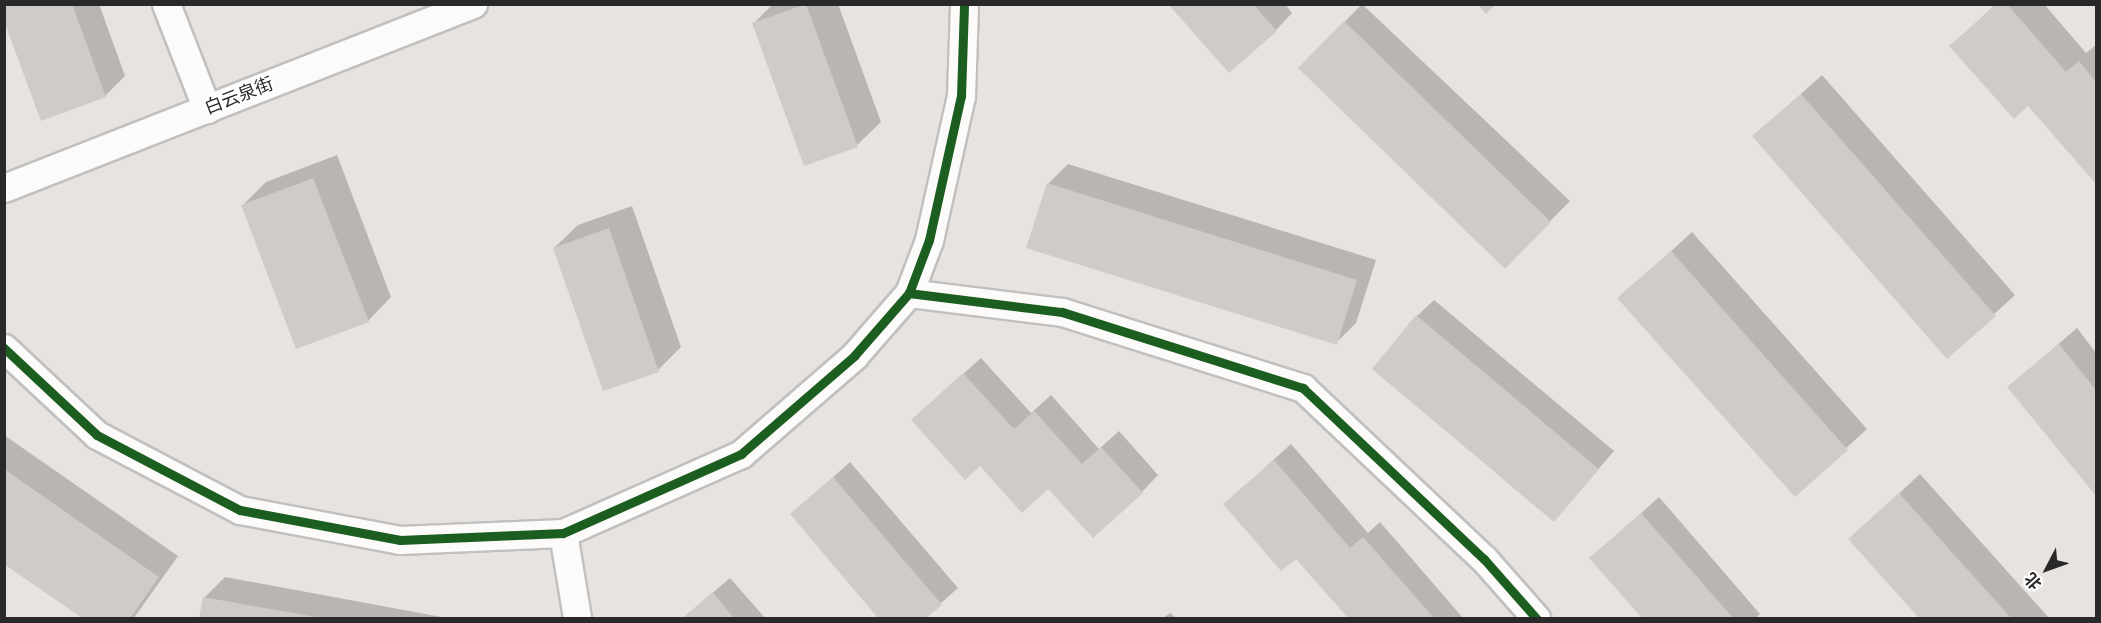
<!DOCTYPE html>
<meta charset="utf-8">
<style>
body{margin:0}
#map{position:relative;width:2101px;height:623px;overflow:hidden;background:#e8e3de;font-family:Montserrat,"Noto Sans SC",sans-serif}
div>[style]{position:absolute}
[style*='--x']{left:calc(var(--x)*1px);top:calc(var(--y)*1px);width:calc(var(--w)*1px);rotate:calc(var(--a)*1deg)}
.shadow>*{inset:0;background:#0003}
.building>*{inset:0;background:#cfccc8}
.roads{filter:drop-shadow(2px 0 #c1c0c0) drop-shadow(-2px 0 #c1c0c0) drop-shadow(0 2px #c1c0c0) drop-shadow(0 -2px #c1c0c0)}
.street>*{height:27px;margin:-13.5px;padding:0 13.5px;transform-origin:13.5px;border-radius:13.5px;background:#fcfbfa}
.cycleway>*{height:9px;margin:-4.5px;padding:0 4.5px;transform-origin:4.5px;border-radius:4.5px;background:#1b5e20}
span{translate:-50% -50%;white-space:nowrap;text-align:center;line-height:1.15;-webkit-text-stroke:4.5px #fff;paint-order:stroke}
.street-label{font-size:18px;color:#292929}
.frame{position:absolute;inset:0;border:6px solid #292929;pointer-events:none}
.north{position:absolute;left:2017px;top:539px;width:60px;height:60px;-webkit-text-stroke:4px #fff;paint-order:stroke;rotate:229deg;font-size:16px;font-weight:700;line-height:24px;text-align:center;color:#292929}
.north::after{content:'';display:block;margin:auto;width:21px;height:27px;background:#292929;clip-path:polygon(50% 0,100% 100%,50% 72%,0 100%)}
</style>
<div id="map">
<div class="shadow">
<div style="clip-path:polygon(4px 4px,99px 4px,125px 76px,105px 96px)"></div>
<div style="clip-path:polygon(773px 4px,838px 4px,881px 122px,857px 145px,753px 24px)"></div>
<div style="clip-path:polygon(1170px 4px,1285px 4px,1292px 13px,1276px 30px)"></div>
<div style="clip-path:polygon(1362px 4px,1570px 201px,1505px 267px,1300px 68px)"></div>
<div style="clip-path:polygon(1996px 4px,2044px 4px,2086px 53px,2096px 45px,2096px 182px,2029px 104px,1951px 46px)"></div>
<div style="clip-path:polygon(1822px 75px,2015px 295px,1947px 357px,1754px 136px)"></div>
<div style="clip-path:polygon(337px 155px,391px 297px,368px 321px,242px 206px,266px 182px)"></div>
<div style="clip-path:polygon(1068px 164px,1376px 260px,1356px 323px,1336px 343px,1048px 184px)"></div>
<div style="clip-path:polygon(632px 206px,681px 347px,658px 370px,554px 248px,578px 225px)"></div>
<div style="clip-path:polygon(1692px 232px,1867px 429px,1795px 495px,1620px 298px)"></div>
<div style="clip-path:polygon(1434px 300px,1614px 451px,1554px 520px,1417px 316px)"></div>
<div style="clip-path:polygon(2077px 328px,2096px 353px,2096px 493px,2009px 387px)"></div>
<div style="clip-path:polygon(981px 358px,1031px 413px,1051px 395px,1099px 449px,1119px 431px,1158px 475px,1142px 492px,1048px 487px,930px 404px)"></div>
<div style="clip-path:polygon(4px 435px,178px 556px,134px 618px,85px 618px,4px 562px)"></div>
<div style="clip-path:polygon(1291px 444px,1368px 533px,1380px 522px,1463px 618px,1350px 618px,1296px 556px,1225px 504px)"></div>
<div style="clip-path:polygon(850px 462px,958px 588px,924px 618px,880px 618px,792px 514px)"></div>
<div style="clip-path:polygon(1920px 474px,2049px 618px,1921px 618px,1850px 539px)"></div>
<div style="clip-path:polygon(1659px 497px,1760px 614px,1756px 618px,1644px 618px,1591px 558px)"></div>
<div style="clip-path:polygon(225px 577px,447px 618px,201px 618px,205px 597px)"></div>
<div style="clip-path:polygon(730px 578px,765px 618px,683px 618px)"></div>
<div style="clip-path:polygon(1170px 613px,1176px 618px,1163px 618px)"></div>
</div>
<div class="building">
<div style="clip-path:polygon(4px 4px,72px 4px,106px 97px,41px 121px,4px 21px)"></div>
<div style="clip-path:polygon(806px 4px,858px 147px,804px 166px,752px 23px)"></div>
<div style="clip-path:polygon(1168px 4px,1253px 4px,1277px 31px,1229px 73px)"></div>
<div style="clip-path:polygon(1477px 4px,1496px 4px,1486px 14px)"></div>
<div style="clip-path:polygon(1997px 4px,2007px 4px,2066px 72px,2079px 61px,2096px 82px,2096px 184px,2028px 106px,2014px 119px,1949px 46px)"></div>
<div style="clip-path:polygon(1344px 21px,1551px 222px,1505px 269px,1298px 68px)"></div>
<div style="clip-path:polygon(1801px 94px,1996px 316px,1947px 359px,1752px 136px)"></div>
<div style="clip-path:polygon(313px 178px,369px 322px,296px 349px,241px 205px)"></div>
<div style="clip-path:polygon(1047px 183px,1357px 280px,1337px 345px,1026px 248px)"></div>
<div style="clip-path:polygon(609px 228px,659px 372px,603px 391px,553px 248px)"></div>
<div style="clip-path:polygon(1671px 251px,1848px 450px,1795px 497px,1617px 298px)"></div>
<div style="clip-path:polygon(1416px 315px,1599px 469px,1554px 522px,1372px 369px)"></div>
<div style="clip-path:polygon(2059px 344px,2096px 390px,2096px 496px,2007px 387px)"></div>
<div style="clip-path:polygon(963px 373px,1014px 429px,1034px 411px,1082px 464px,1101px 447px,1143px 493px,1093px 538px,1048px 489px,1022px 513px,980px 466px,965px 480px,911px 420px)"></div>
<div style="clip-path:polygon(1274px 460px,1350px 548px,1363px 537px,1434px 618px,1348px 618px,1296px 559px,1281px 571px,1223px 504px)"></div>
<div style="clip-path:polygon(4px 469px,159px 577px,130px 618px,82px 618px,4px 564px)"></div>
<div style="clip-path:polygon(833px 477px,942px 605px,926px 618px,878px 618px,790px 514px)"></div>
<div style="clip-path:polygon(1899px 493px,2011px 618px,1919px 618px,1848px 539px)"></div>
<div style="clip-path:polygon(1641px 513px,1733px 618px,1642px 618px,1589px 558px)"></div>
<div style="clip-path:polygon(713px 593px,734px 618px,683px 618px)"></div>
<div style="clip-path:polygon(203px 597px,315px 617px,315px 618px,199px 618px)"></div>
</div>
<div class="roads">
<div class="street">
<div style="--x:166;--y:4;--w:113;--a:68.7"></div>
<div style="--x:4;--y:188;--w:504;--a:-21.42"></div>
<div style="--x:909;--y:293;--w:154;--a:7.1"></div>
<div style="--x:1062;--y:312;--w:253;--a:17.5"></div>
<div style="--x:1303;--y:388;--w:249;--a:43.4"></div>
<div style="--x:1484;--y:559;--w:79;--a:48.6"></div>
<div style="--x:4;--y:348;--w:127;--a:43.1"></div>
<div style="--x:97;--y:435;--w:161;--a:27.7"></div>
<div style="--x:240;--y:510;--w:163;--a:10.6"></div>
<div style="--x:400;--y:540;--w:163;--a:-2.5"></div>
<div style="--x:563;--y:533;--w:195;--a:-23.9"></div>
<div style="--x:741;--y:454;--w:150;--a:-40.9"></div>
<div style="--x:854;--y:356;--w:84;--a:-48.9"></div>
<div style="--x:909;--y:293;--w:57;--a:-69.3"></div>
<div style="--x:929;--y:240;--w:148;--a:-77.5"></div>
<div style="--x:961;--y:96;--w:92;--a:-88.1"></div>
<div style="--x:563;--y:533;--w:86;--a:80.6"></div>
</div>
</div>
<div class="cycleway">
<div style="--x:909;--y:293;--w:154;--a:7.1"></div>
<div style="--x:1062;--y:312;--w:253;--a:17.5"></div>
<div style="--x:1303;--y:388;--w:249;--a:43.4"></div>
<div style="--x:1484;--y:559;--w:79;--a:48.6"></div>
<div style="--x:4;--y:348;--w:127;--a:43.1"></div>
<div style="--x:97;--y:435;--w:161;--a:27.7"></div>
<div style="--x:240;--y:510;--w:163;--a:10.6"></div>
<div style="--x:400;--y:540;--w:163;--a:-2.5"></div>
<div style="--x:563;--y:533;--w:195;--a:-23.9"></div>
<div style="--x:741;--y:454;--w:150;--a:-40.9"></div>
<div style="--x:854;--y:356;--w:84;--a:-48.9"></div>
<div style="--x:909;--y:293;--w:57;--a:-69.3"></div>
<div style="--x:929;--y:240;--w:148;--a:-77.5"></div>
<div style="--x:961;--y:96;--w:92;--a:-88.1"></div>
</div>
<div class="street-label">
<span style="left:239px;top:96px;rotate:-21deg">白云泉街</span>
</div>
<div class="frame"></div>
<div class="north">北</div>
</div>
